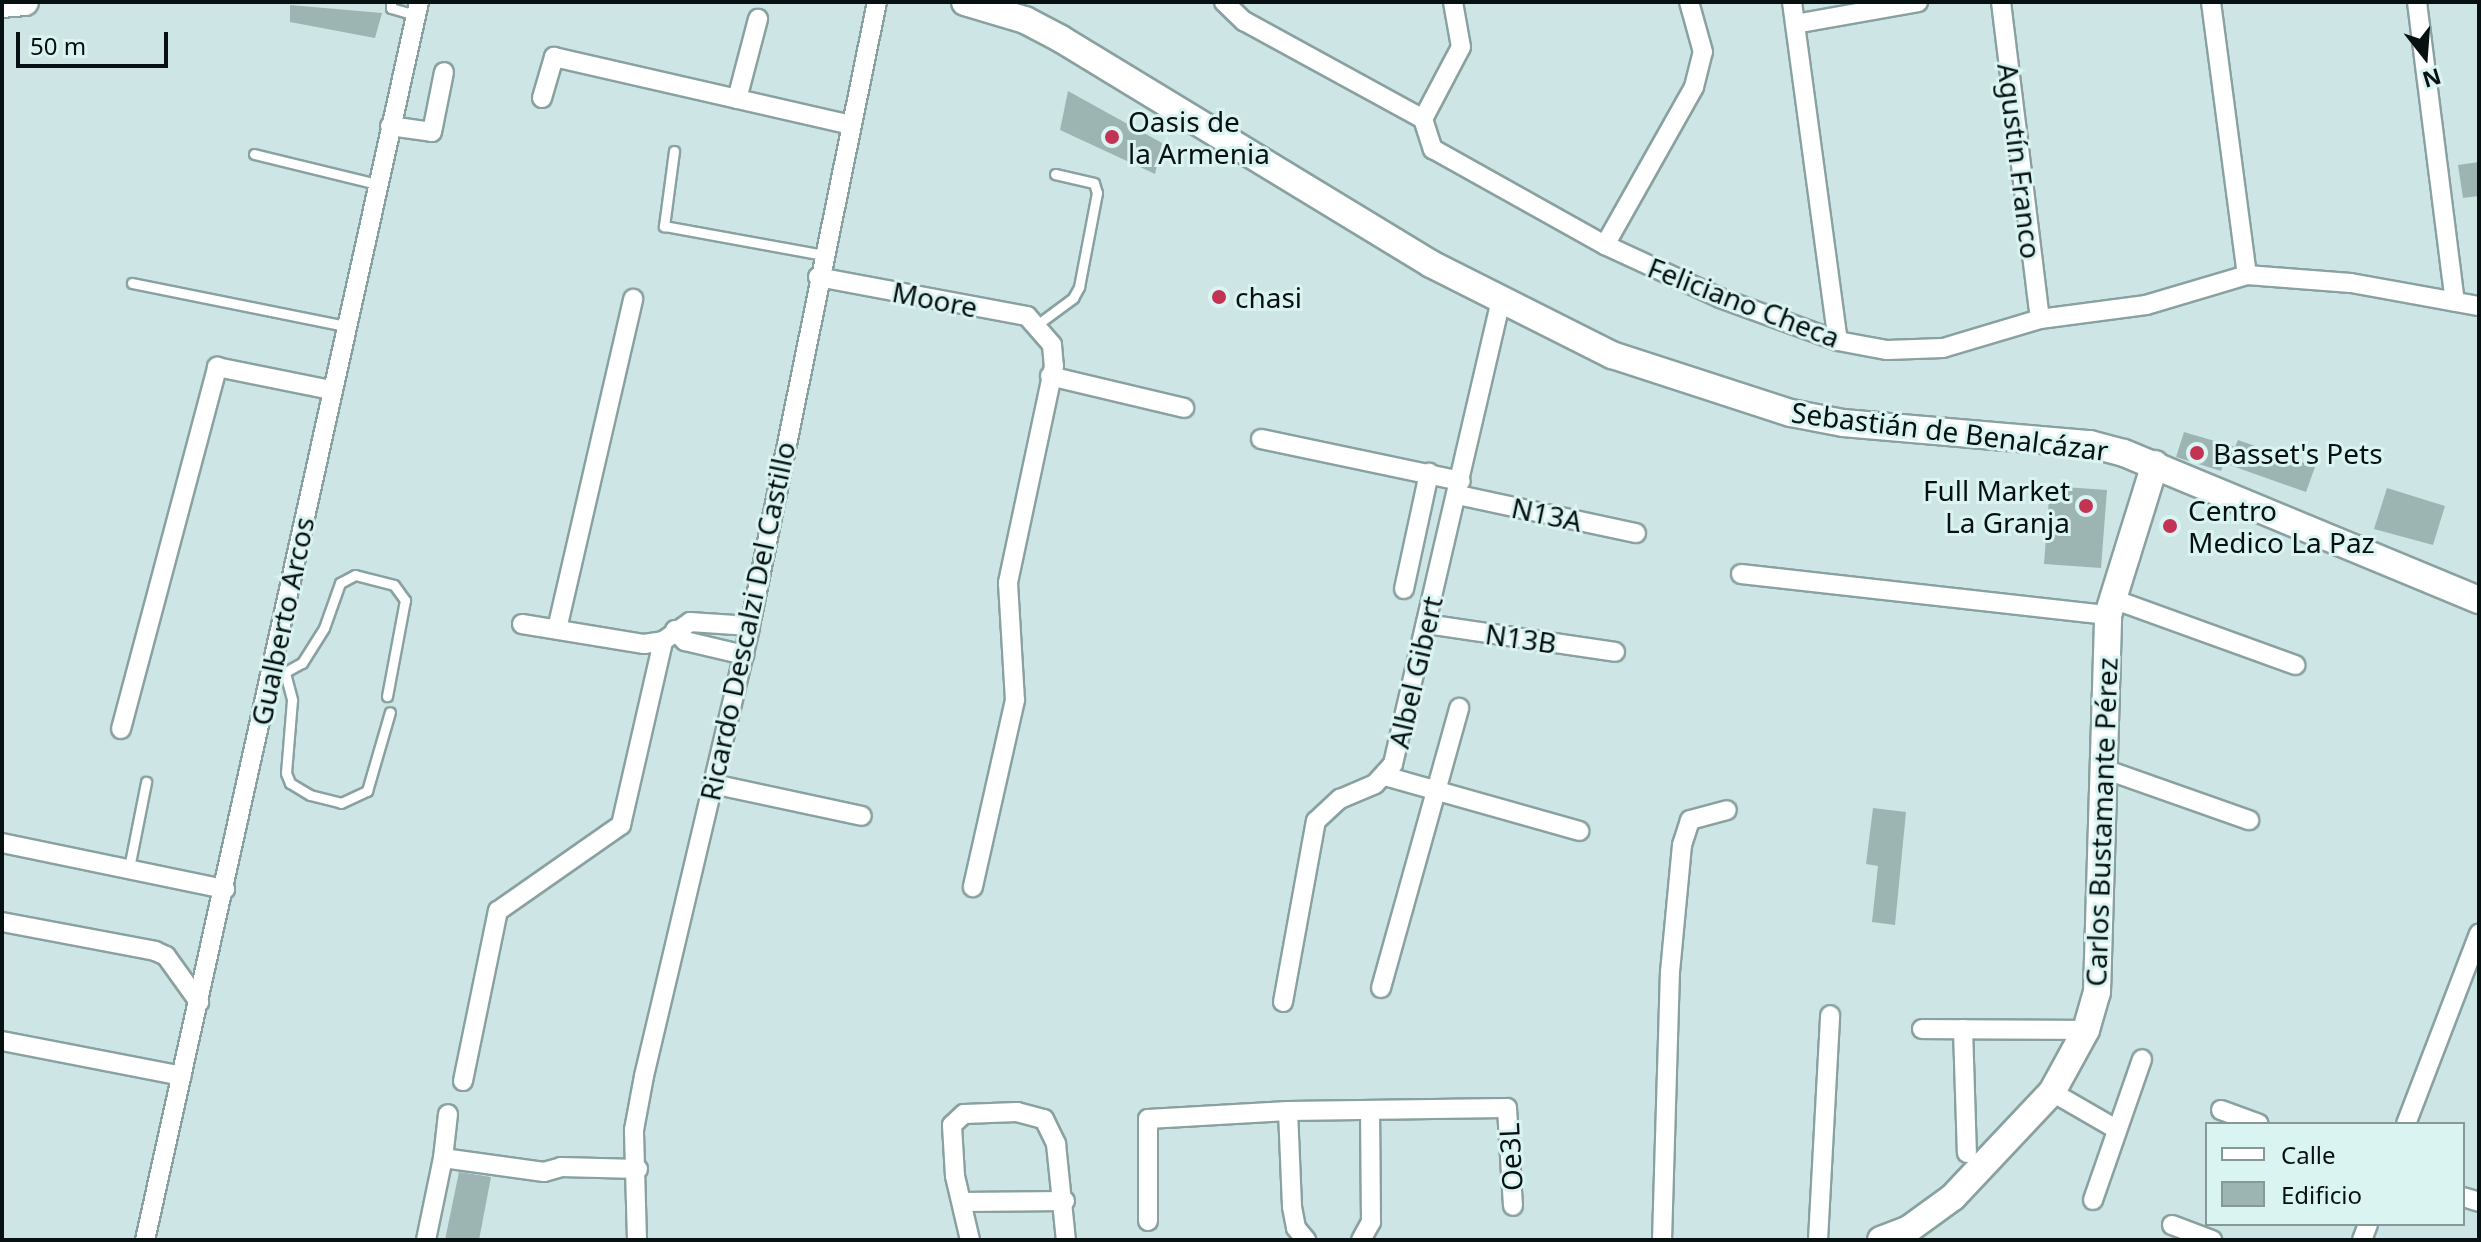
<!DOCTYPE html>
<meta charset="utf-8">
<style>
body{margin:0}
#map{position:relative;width:2481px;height:1242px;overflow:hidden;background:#cde6e5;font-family:"Noto Sans",sans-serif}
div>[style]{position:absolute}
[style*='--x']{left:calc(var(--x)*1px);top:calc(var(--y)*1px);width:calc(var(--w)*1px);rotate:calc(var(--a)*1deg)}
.building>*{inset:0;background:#9cb5b3}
.roads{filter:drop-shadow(2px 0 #89a1a0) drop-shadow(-2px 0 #89a1a0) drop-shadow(0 2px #89a1a0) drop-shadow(0 -2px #89a1a0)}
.lane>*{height:9px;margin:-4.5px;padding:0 4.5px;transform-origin:4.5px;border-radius:4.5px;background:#fff}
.street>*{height:18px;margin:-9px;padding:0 9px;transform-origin:9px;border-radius:9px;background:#fff}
.secondary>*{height:26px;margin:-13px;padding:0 13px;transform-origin:13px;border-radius:13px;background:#fff}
.dots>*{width:22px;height:22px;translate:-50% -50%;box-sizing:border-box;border:4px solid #daf4f2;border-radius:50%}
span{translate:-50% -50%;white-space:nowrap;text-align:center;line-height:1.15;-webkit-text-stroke:6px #daf4f2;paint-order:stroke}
.poi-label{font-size:28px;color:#081111}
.left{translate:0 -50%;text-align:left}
.right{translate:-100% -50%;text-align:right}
.street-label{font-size:28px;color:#081111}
.frame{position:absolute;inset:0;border:4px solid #081111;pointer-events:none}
.legend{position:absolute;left:2205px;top:1122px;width:260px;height:104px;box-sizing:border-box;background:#daf4f2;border:2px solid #869998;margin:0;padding:10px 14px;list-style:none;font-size:24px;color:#081111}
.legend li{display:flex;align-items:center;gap:16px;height:40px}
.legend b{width:40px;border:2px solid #869998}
.north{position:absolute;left:2385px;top:16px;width:80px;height:80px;-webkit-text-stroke:6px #daf4f2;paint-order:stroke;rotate:163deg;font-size:22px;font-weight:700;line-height:32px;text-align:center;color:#081111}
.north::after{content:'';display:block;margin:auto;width:28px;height:36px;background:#081111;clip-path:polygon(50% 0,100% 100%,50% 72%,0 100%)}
.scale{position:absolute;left:16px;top:32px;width:152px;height:36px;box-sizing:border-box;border:4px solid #081111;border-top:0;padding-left:10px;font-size:24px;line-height:28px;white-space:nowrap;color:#081111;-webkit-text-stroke:6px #daf4f2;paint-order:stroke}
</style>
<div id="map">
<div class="building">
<div style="clip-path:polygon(290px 5px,382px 13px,375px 38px,290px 22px)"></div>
<div style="clip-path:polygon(1068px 91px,1162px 143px,1155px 174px,1060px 130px)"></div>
<div style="clip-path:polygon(2479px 162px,2479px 196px,2463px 198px,2458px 165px)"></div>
<div style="clip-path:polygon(2184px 432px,2235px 447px,2238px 440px,2315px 467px,2306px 492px,2224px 463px,2221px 471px,2176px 457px)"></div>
<div style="clip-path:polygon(2050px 486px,2107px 490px,2101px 568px,2044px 564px)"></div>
<div style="clip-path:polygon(2387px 488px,2445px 506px,2433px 545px,2374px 529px)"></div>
<div style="clip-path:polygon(1873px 808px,1906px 812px,1895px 925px,1872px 922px,1878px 866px,1866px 864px)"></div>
<div style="clip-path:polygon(459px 1172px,491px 1177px,479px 1240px,445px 1240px)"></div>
</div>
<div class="roads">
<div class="lane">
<div style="--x:391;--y:2;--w:6;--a:90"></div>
<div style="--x:391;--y:8;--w:26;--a:16"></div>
<div style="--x:674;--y:151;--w:76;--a:97.6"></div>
<div style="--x:664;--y:226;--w:162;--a:10.3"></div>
<div style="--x:254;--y:154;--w:127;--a:13.7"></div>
<div style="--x:132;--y:283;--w:217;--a:11.4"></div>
<div style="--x:1038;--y:324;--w:44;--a:-36.6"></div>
<div style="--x:1073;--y:298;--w:13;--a:-61"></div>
<div style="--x:1079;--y:287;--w:96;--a:-79.2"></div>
<div style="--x:1097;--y:193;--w:10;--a:-107"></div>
<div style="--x:1094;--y:183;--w:40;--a:-167"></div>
<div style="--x:285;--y:673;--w:28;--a:75"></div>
<div style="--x:292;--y:700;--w:73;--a:94.7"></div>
<div style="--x:286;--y:773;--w:11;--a:68"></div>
<div style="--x:290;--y:783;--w:23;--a:31"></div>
<div style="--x:310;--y:795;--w:32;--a:14"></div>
<div style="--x:341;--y:803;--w:29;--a:-25"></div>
<div style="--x:367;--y:791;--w:82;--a:-73.8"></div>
<div style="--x:269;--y:681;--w:38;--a:-29"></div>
<div style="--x:302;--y:663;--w:41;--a:-57.8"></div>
<div style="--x:324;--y:628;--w:48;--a:-70.4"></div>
<div style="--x:340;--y:583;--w:17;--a:-28"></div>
<div style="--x:355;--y:575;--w:40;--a:14.4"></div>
<div style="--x:394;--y:585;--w:19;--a:54"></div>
<div style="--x:405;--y:600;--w:98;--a:100.6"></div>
<div style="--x:129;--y:868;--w:88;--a:-78.8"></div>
</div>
<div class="street">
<div style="--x:1224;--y:2;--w:28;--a:44"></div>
<div style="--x:1244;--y:21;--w:204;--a:28.7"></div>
<div style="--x:1423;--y:119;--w:32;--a:72"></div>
<div style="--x:1433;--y:149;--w:197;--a:29.2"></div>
<div style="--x:1605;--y:245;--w:127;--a:24.7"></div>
<div style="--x:1720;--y:298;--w:126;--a:20"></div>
<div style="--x:1838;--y:341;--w:50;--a:10.4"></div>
<div style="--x:1887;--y:350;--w:56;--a:-2"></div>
<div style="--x:1943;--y:348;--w:101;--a:-16.6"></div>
<div style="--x:2040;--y:319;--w:107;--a:-7.5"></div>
<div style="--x:2146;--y:305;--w:105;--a:-16.5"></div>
<div style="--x:2247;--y:275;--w:104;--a:4.4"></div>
<div style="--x:2351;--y:283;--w:130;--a:10.2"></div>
<div style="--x:1792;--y:2;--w:342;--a:82.3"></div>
<div style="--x:2001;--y:2;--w:319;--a:83"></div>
<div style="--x:2211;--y:2;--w:275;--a:82.5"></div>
<div style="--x:2417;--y:2;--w:302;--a:82.8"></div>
<div style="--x:1795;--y:24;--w:125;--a:-10.1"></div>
<div style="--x:542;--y:98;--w:43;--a:-73.7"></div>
<div style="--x:554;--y:57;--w:305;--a:12.9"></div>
<div style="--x:737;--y:99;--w:83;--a:-75.3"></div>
<div style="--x:1423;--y:119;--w:81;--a:-62.2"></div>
<div style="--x:1461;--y:47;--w:46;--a:-100.1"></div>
<div style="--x:390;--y:126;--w:42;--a:8.1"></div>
<div style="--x:432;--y:132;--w:61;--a:-78.7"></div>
<div style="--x:1605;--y:245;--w:181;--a:-60.6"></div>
<div style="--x:1694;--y:87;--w:36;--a:-76"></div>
<div style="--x:1703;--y:52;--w:52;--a:-105.6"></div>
<div style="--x:818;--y:277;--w:213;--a:10.6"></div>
<div style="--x:1027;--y:316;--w:38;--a:49"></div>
<div style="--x:1052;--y:345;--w:21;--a:85"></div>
<div style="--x:1054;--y:366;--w:222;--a:102"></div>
<div style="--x:1008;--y:583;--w:117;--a:86.6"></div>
<div style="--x:1015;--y:700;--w:192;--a:102.7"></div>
<div style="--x:1050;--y:376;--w:138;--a:13.4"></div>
<div style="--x:1261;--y:439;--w:204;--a:11.9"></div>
<div style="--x:1458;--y:495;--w:182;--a:12.1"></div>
<div style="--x:1741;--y:574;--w:369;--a:6.4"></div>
<div style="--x:1404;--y:589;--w:119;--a:-77.8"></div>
<div style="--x:2113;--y:599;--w:194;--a:19.9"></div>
<div style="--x:522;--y:624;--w:124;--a:9.3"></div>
<div style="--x:644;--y:644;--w:19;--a:-9"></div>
<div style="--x:663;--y:641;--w:33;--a:-35"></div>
<div style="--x:690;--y:622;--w:60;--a:3.8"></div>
<div style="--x:1426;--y:624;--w:191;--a:8.4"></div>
<div style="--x:557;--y:629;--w:339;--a:-77"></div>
<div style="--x:675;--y:630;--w:15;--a:48"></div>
<div style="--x:685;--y:641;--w:61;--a:13.3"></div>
<div style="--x:121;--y:729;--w:375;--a:-75.1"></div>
<div style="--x:217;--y:367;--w:116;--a:11.4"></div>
<div style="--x:2104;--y:769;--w:154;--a:19.4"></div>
<div style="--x:1385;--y:776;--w:202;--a:15.8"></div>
<div style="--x:713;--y:784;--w:152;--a:12.1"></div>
<div style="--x:2;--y:843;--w:228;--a:11.7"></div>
<div style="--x:2;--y:922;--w:156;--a:10.7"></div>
<div style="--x:155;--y:951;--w:12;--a:24"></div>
<div style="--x:166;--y:956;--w:57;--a:54.3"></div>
<div style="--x:1381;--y:988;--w:291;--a:-74.4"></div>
<div style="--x:1283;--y:1002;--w:184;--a:-79.7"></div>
<div style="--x:1316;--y:821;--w:33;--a:-43"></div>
<div style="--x:1340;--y:799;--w:38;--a:-23"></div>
<div style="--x:1375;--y:784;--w:27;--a:-48"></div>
<div style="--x:1393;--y:764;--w:473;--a:-76.9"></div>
<div style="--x:1922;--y:1029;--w:164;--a:0.3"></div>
<div style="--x:1963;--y:1029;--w:124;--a:88.2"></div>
<div style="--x:2;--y:1041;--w:183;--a:11"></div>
<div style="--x:463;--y:1081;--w:174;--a:-78.4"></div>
<div style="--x:498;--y:911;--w:150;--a:-35"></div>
<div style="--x:621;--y:825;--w:189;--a:-77.1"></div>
<div style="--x:2052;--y:1092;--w:74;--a:30"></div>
<div style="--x:2221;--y:1110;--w:40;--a:20.2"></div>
<div style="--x:1288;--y:1111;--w:96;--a:87.6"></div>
<div style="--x:1292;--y:1207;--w:21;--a:79"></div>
<div style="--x:1296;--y:1228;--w:16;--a:50"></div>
<div style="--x:2406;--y:1124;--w:204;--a:-69"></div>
<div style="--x:443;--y:1158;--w:44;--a:-83.5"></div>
<div style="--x:2463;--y:1197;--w:17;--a:17"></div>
<div style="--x:2093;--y:1200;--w:149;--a:-70.8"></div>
<div style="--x:962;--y:1202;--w:103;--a:-0.6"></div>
<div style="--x:1148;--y:1221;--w:102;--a:-90"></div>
<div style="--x:1148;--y:1119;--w:140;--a:-3.3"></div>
<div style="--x:1288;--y:1111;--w:219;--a:-0.8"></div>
<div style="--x:1507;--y:1108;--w:98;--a:86.5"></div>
<div style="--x:2172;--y:1225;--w:43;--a:20.6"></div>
<div style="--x:145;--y:1240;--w:1268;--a:-77.52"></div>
<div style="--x:426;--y:1240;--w:84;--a:-78.3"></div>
<div style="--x:443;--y:1158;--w:102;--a:7.9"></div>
<div style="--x:544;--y:1172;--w:18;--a:-16"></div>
<div style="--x:561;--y:1167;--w:77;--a:1.5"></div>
<div style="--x:637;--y:1240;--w:110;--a:-91.6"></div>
<div style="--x:634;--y:1130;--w:55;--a:-79.5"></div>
<div style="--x:644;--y:1076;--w:462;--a:-76.7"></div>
<div style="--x:750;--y:626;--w:637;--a:-78.5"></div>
<div style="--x:970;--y:1240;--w:66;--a:-103.2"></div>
<div style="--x:955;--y:1176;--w:51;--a:-93.4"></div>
<div style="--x:952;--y:1125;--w:16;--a:-43"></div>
<div style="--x:964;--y:1114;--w:53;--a:-2.2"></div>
<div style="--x:1017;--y:1112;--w:28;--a:15"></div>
<div style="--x:1044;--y:1119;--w:28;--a:64"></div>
<div style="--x:1056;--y:1144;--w:97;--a:84.1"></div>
<div style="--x:1361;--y:1240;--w:21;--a:-61"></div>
<div style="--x:1371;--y:1222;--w:112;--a:-90.5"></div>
<div style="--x:1662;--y:1240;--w:268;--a:-88.3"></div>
<div style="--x:1670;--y:972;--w:128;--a:-84.6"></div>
<div style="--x:1682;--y:845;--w:26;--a:-72"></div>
<div style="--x:1690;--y:820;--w:38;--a:-15"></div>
<div style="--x:1818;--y:1240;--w:225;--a:-86.9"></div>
<div style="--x:2362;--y:1240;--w:17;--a:-69"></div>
</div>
<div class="secondary">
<div style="--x:965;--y:2;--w:63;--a:16.7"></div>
<div style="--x:1025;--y:20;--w:41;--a:27.8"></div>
<div style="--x:1061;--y:39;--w:433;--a:31.3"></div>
<div style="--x:1431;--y:264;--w:203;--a:26.7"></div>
<div style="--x:1612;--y:355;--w:188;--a:18"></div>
<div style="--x:1791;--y:413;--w:53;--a:10.9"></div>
<div style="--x:1843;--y:423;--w:248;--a:4.9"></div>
<div style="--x:2090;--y:444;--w:35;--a:15"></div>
<div style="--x:2124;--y:453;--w:384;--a:22.5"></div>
<div style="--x:2;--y:4;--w:23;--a:-5"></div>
<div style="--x:1881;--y:1240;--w:30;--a:-21"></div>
<div style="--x:1909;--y:1229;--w:54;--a:-36"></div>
<div style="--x:1953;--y:1197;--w:144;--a:-46.7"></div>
<div style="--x:2052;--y:1092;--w:71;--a:-61.3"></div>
<div style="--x:2086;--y:1030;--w:40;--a:-74"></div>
<div style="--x:2097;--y:992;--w:377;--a:-88.3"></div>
<div style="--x:2108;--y:615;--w:158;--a:-72.7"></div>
</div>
</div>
<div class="dots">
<div style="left:1112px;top:137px;background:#c33354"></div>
<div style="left:1219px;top:297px;background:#c33354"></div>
<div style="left:2197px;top:453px;background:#c33354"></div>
<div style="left:2086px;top:506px;background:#c33354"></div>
<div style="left:2170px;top:526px;background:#c33354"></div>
</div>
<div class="poi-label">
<span class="left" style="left:1128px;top:137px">Oasis de<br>la Armenia</span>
<span class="left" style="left:1235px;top:297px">chasi</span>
<span class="left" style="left:2213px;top:453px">Basset's Pets</span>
<span class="right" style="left:2070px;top:506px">Full Market<br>La Granja</span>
<span class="left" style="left:2188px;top:526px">Centro<br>Medico La Paz</span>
</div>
<div class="street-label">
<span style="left:2020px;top:161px;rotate:83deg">Agustín Franco</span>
<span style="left:935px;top:299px;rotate:11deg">Moore</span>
<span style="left:1744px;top:302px;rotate:21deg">Feliciano Checa</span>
<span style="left:1950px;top:431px;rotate:7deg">Sebastián de Benalcázar</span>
<span style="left:1547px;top:514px;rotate:12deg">N13A</span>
<span style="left:282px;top:621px;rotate:-78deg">Gualberto Arcos</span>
<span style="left:747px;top:621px;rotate:-78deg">Ricardo Descalzi Del Castillo</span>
<span style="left:1521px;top:638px;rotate:8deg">N13B</span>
<span style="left:1415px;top:672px;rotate:-77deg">Albel Gibert</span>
<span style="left:2101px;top:822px;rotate:-88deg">Carlos Bustamante Pérez</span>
<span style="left:1510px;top:1157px;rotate:-93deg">Oe3L</span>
</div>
<div class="frame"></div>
<ul class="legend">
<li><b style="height:10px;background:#fff"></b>Calle</li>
<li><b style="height:22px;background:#9cb5b3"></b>Edificio</li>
</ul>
<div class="north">N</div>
<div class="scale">50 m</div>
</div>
